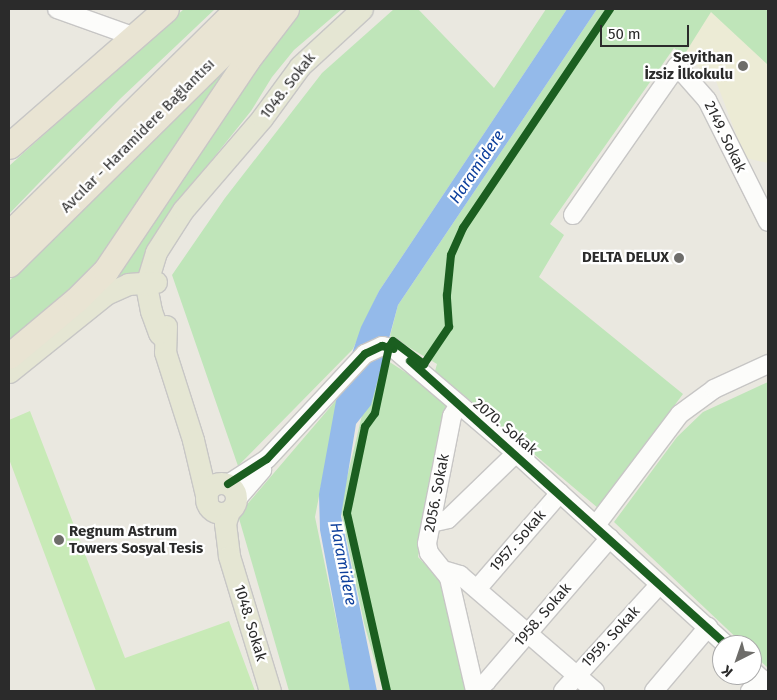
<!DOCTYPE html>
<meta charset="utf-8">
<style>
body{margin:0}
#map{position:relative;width:777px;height:700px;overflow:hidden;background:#eae8e0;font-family:"Fira Sans",sans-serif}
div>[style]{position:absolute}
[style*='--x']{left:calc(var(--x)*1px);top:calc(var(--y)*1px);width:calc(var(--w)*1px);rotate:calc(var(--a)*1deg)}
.education>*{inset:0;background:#ecebd5}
.green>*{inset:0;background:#bfe5b9}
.pitch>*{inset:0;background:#c8eab7}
.water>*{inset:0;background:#94baea}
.roads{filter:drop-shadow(1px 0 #c7c6c5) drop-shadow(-1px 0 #c7c6c5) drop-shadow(0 1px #c7c6c5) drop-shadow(0 -1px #c7c6c5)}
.minor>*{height:18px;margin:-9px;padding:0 9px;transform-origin:9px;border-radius:9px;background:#fcfcfa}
.major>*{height:21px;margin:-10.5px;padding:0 10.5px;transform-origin:10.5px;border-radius:10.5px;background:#e5e6d3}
.major>.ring{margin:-10.5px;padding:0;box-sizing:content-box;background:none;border:21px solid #e5e6d3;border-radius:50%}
.highway>*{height:25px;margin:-12.5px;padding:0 12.5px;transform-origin:12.5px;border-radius:12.5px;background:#e9e4d3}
.cycleway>*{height:8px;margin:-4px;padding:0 4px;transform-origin:4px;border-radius:4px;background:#1b5e20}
.dots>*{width:14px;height:14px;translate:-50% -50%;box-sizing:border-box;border:2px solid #fff;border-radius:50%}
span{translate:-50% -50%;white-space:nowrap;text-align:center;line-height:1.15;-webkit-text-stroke:4.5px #fff;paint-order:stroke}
.poi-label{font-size:15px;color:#2b2b2b;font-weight:700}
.right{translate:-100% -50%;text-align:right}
.left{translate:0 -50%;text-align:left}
.street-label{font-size:15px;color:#2b2b2b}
.water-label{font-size:16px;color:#0d3f9c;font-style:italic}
.frame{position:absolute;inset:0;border:10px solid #2b2b2b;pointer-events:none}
.north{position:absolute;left:712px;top:635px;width:50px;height:50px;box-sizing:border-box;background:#fff;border:1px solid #aaa;border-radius:50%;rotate:221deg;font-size:14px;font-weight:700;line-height:20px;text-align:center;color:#2b2b2b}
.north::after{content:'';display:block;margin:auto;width:18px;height:22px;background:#6e6d6a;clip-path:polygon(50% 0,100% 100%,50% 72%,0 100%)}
.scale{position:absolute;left:600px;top:25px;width:89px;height:22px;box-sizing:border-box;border:2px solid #2b2b2b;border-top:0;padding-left:6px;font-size:15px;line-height:18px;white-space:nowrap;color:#2b2b2b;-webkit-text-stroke:4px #fff;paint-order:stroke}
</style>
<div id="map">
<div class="education">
<div style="clip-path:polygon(711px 11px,768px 65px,768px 163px,745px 158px,716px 81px,684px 55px)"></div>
</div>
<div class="green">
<div style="clip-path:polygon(184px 9px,215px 9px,120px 99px,9px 214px,9px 166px)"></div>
<div style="clip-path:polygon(294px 9px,342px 9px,294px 50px,272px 77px,251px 111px,203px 171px,138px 273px,101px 287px)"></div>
<div style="clip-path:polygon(394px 9px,418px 9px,494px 88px,546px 9px,567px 9px,379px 291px,353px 349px,238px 466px,172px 275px,225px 198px,322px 73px)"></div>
<div style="clip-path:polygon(597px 9px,768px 9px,768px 65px,711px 12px,684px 55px,674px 48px,550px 224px,564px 235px,539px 277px,683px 394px,598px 508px,435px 371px,437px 364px,390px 336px,398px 305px)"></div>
<div style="clip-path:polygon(238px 57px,85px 280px,9px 342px,9px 281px)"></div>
<div style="clip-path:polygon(388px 361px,450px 401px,418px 557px,443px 583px,472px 691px,383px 691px,364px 623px,340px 507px,374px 365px)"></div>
<div style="clip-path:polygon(768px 382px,768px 668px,752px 653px,752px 645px,744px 645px,614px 522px,677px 437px,703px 412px)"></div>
<div style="clip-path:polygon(338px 398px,315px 517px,351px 691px,289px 691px,238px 515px)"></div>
</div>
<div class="pitch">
<div style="clip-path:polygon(30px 411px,125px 658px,229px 621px,255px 691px,96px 691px,9px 459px,9px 420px)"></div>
</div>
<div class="water">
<div style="clip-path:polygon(567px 9px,597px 9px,398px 305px,371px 405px,356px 424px,341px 516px,377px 691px,350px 691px,320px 530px,319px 494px,336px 401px,361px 327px,379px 291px)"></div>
</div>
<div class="roads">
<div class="minor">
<div style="--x:57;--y:9;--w:83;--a:19.7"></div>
<div style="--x:573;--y:215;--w:182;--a:-55.1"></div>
<div style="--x:677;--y:66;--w:45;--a:48.6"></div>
<div style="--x:707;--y:100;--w:136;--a:63.4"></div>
<div style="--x:458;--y:406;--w:12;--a:121"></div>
<div style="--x:452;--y:416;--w:130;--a:101.1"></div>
<div style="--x:427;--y:544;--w:9;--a:77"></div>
<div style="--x:429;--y:553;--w:32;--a:51"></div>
<div style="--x:449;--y:578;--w:116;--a:77"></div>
<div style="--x:228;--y:484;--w:46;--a:-32.7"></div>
<div style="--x:267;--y:459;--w:144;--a:-47"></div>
<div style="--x:365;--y:354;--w:19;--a:-25"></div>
<div style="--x:382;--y:346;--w:11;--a:10"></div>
<div style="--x:393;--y:348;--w:162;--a:40.5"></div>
<div style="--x:516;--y:453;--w:285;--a:42.4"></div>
<div style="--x:236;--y:500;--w:40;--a:-49"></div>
<div style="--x:431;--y:523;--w:17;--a:-13"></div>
<div style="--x:448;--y:519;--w:95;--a:-44.1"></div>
<div style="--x:596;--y:525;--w:139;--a:-52.9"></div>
<div style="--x:680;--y:414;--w:42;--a:-36.3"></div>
<div style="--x:714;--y:389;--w:60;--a:-24.8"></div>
<div style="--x:447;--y:571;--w:14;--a:17"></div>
<div style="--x:460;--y:575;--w:178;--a:40.7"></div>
<div style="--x:477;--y:589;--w:127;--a:-49.2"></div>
<div style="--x:752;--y:670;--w:22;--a:43"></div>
<div style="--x:475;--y:690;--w:14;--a:-36"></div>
<div style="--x:486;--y:682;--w:190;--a:-49.3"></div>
<div style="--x:563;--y:691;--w:144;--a:-47.8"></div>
<div style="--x:654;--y:691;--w:84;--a:-49.8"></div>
<div style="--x:750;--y:691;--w:17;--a:-45"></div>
</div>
<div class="major">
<div style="--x:166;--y:326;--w:26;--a:92"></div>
<div style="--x:165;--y:352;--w:92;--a:72.3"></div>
<div style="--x:193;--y:440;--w:61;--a:76.7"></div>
<div style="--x:165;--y:339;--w:8;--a:-135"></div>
<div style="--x:159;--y:333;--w:23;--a:-110"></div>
<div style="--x:151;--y:311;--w:26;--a:-101"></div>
<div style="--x:146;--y:285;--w:34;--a:-73"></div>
<div style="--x:156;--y:252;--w:50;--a:-57.3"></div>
<div style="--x:183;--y:210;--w:121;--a:-49.3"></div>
<div style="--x:262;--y:118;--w:64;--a:-53.8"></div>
<div style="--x:300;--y:66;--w:84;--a:-42.6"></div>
<div style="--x:9;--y:372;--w:124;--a:-38.8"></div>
<div style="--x:106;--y:294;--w:24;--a:-24"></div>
<div style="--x:128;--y:284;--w:28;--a:-4"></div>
<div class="ring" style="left:206px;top:483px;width:9px;height:9px"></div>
<div style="--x:229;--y:511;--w:13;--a:108"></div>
<div style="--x:225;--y:523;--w:33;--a:83"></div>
<div style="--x:229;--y:556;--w:141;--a:73.1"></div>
</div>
<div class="highway">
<div style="--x:9;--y:146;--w:208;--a:-41.1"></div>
<div style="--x:9;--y:234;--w:320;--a:-44.6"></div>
<div style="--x:9;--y:264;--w:363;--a:-44.6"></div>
<div style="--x:9;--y:356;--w:87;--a:-39.9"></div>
<div style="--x:76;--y:300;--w:42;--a:-45"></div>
<div style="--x:106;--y:270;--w:253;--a:-56.1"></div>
<div style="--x:247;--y:60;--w:64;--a:-52.6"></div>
</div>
</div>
<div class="cycleway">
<div style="--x:410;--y:361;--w:425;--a:41.9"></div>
<div style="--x:228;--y:484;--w:46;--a:-32.7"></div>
<div style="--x:267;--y:459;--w:144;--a:-47"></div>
<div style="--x:365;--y:354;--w:19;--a:-25"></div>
<div style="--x:382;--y:346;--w:12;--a:14"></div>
<div style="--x:387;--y:691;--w:182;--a:-102.7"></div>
<div style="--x:347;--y:513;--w:88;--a:-78.2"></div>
<div style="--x:365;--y:427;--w:17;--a:-54"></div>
<div style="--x:375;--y:413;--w:67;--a:-78"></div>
<div style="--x:389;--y:347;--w:7;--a:-56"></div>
<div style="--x:393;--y:341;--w:39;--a:37"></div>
<div style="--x:424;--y:364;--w:45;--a:-56"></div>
<div style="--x:449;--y:327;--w:32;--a:-94"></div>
<div style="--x:447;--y:295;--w:40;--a:-84.3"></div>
<div style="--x:451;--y:255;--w:30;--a:-66"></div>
<div style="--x:463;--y:228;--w:264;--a:-56.1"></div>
</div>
<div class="dots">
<div style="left:743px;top:66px;background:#6e6d6a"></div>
<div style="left:679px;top:258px;background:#6e6d6a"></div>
<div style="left:59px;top:540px;background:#6e6d6a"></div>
</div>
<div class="poi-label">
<span class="right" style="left:733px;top:66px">Seyithan<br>İzsiz İlkokulu</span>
<span class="right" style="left:669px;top:258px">DELTA DELUX</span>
<span class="left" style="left:69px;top:540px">Regnum Astrum<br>Towers Sosyal Tesis</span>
</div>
<div class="street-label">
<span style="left:288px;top:86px;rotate:-52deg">1048. Sokak</span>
<span style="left:138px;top:136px;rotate:-45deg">Avcılar - Haramidere Bağlantısı</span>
<span style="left:725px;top:137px;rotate:64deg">2149. Sokak</span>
<span style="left:505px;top:427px;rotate:40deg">2070. Sokak</span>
<span style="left:437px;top:493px;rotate:-79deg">2056. Sokak</span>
<span style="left:518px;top:541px;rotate:-49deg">1957. Sokak</span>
<span style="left:543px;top:615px;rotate:-49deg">1958. Sokak</span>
<span style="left:250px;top:623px;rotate:73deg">1048. Sokak</span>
<span style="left:611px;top:637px;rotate:-47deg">1959. Sokak</span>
</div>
<div class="water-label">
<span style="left:477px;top:167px;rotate:-56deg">Haramidere</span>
<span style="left:343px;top:564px;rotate:79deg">Haramidere</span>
</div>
<div class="frame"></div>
<div class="north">K</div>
<div class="scale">50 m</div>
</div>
